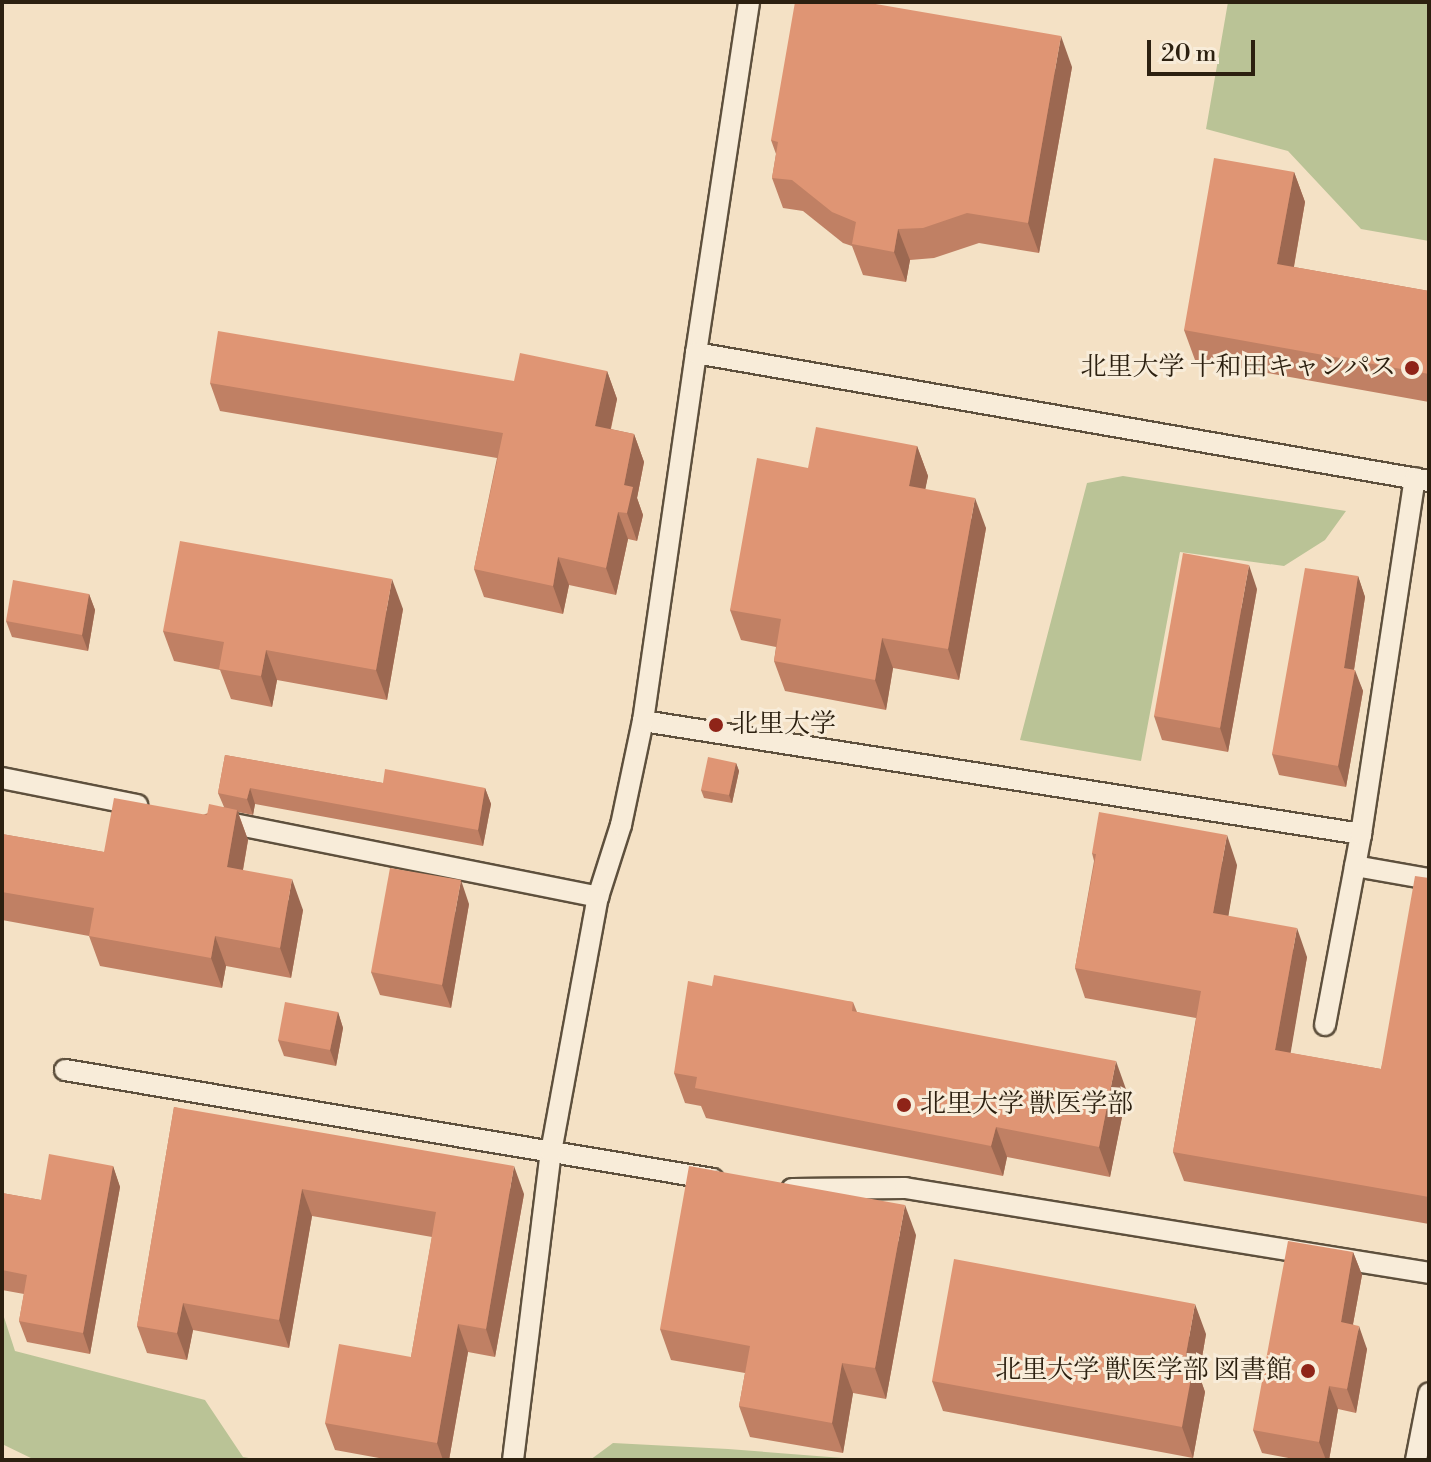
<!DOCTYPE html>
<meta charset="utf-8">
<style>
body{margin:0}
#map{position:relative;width:1431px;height:1462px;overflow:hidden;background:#f4e1c5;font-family:"Libre Bodoni","Noto Serif JP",serif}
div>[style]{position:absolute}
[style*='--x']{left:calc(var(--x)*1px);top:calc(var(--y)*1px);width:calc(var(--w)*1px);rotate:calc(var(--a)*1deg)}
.green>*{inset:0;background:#bac396}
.roads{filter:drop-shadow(2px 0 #5e503d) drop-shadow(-2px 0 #5e503d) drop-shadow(0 2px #5e503d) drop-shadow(0 -2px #5e503d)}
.lane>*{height:20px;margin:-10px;padding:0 10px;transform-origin:10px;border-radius:10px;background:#f8ecd9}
.wall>*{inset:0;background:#c08064}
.shaded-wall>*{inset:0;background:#9c6851}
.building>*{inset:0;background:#df9574}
.dots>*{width:22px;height:22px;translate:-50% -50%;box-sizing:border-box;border:4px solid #f8ecd9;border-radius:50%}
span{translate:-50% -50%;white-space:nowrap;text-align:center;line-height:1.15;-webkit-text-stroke:6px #f8ecd9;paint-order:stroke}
.poi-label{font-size:26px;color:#2c2010}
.right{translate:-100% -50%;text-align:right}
.left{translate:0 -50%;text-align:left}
.frame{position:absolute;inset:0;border:4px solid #2c2010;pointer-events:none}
.scale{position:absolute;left:1147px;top:40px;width:108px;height:36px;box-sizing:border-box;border:4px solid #2c2010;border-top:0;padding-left:10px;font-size:24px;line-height:28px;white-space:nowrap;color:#2c2010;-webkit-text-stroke:6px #f8ecd9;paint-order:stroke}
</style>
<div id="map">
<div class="green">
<div style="clip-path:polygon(1228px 2px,1429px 2px,1429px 241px,1361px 229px,1288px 151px,1206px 129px)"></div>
<div style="clip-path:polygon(1123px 476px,1346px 511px,1325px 540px,1284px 566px,1180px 552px,1141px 761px,1020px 740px,1087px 483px)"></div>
<div style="clip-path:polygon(2px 1311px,15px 1351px,205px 1400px,243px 1457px,261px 1460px,35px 1460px,2px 1444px)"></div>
<div style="clip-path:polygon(613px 1443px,728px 1449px,868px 1460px,590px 1460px)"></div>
</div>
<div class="roads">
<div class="lane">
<div style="--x:696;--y:353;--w:355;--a:-81.4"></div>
<div style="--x:643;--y:721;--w:727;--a:8.94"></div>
<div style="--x:2;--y:778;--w:138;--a:11.3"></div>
<div style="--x:219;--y:821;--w:387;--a:11.3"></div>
<div style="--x:598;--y:897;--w:76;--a:-72.3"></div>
<div style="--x:621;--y:825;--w:106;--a:-78.1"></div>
<div style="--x:643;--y:721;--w:372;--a:-81.8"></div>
<div style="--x:696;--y:353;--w:744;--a:9.91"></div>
<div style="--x:1355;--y:866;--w:75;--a:10"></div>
<div style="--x:1325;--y:1025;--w:194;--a:-79.3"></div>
<div style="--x:1361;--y:834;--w:360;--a:-81.4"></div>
<div style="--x:65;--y:1070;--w:657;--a:9.55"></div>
<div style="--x:792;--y:1189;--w:113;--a:-0.5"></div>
<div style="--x:905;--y:1188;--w:531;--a:9.21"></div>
<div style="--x:513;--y:1460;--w:310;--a:-83"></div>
<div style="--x:551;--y:1152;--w:259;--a:-79.6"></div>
<div style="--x:1416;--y:1460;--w:68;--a:-79"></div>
</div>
</div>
<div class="wall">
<div style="clip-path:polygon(1072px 67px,1039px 253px,979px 243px,934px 258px,910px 260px,906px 282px,863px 275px,852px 246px,843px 243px,803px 211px,783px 208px,772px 178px,776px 154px,771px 140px)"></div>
<div style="clip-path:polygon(1294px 172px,1305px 202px,1294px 267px,1429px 291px,1429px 402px,1195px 360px,1184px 330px)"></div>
<div style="clip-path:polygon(607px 371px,617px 399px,611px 429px,634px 434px,644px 462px,637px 498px,643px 515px,637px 541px,628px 539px,616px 595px,569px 585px,563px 614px,484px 597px,474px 569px,497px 458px,220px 411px,210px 383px,514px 381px)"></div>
<div style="clip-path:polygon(917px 446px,928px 476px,925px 489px,986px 528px,959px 680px,893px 668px,886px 710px,785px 691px,774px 661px,776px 647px,741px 640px,730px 610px,808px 468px)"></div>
<div style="clip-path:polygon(1358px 576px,1365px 597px,1354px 670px,1363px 691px,1346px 787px,1279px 775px,1272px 754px)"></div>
<div style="clip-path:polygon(1257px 589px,1228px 752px,1162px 740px,1154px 716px)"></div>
<div style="clip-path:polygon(89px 594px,95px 610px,88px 651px,12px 637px,6px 621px)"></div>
<div style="clip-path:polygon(403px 609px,387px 700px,277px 680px,272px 707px,231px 699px,220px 670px,174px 661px,163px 631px)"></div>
<div style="clip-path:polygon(225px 755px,383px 783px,485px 788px,491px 804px,483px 846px,255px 804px,253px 815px,238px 812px,248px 840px,243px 870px,303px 910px,291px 978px,226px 966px,222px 988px,100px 966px,89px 936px,2px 920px,2px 834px,104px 852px,224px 807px,218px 793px)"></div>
<div style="clip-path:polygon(736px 763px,739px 771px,732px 803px,704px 798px,701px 790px)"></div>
<div style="clip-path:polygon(1092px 853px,1237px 865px,1228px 916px,1307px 957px,1290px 1053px,1381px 1069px,1429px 878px,1429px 1224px,1184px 1181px,1173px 1152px,1196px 1018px,1085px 998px,1075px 968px,1094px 861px)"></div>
<div style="clip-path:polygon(469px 904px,451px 1008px,380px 995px,371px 972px)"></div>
<div style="clip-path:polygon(712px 986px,853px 1002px,857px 1012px,1127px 1092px,1110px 1177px,1007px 1157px,1003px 1176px,706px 1118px,701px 1106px,685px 1103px,674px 1073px)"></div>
<div style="clip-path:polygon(338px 1012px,343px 1028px,336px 1066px,284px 1056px,278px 1040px)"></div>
<div style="clip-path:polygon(174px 1107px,524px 1194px,495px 1357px,468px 1352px,449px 1460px,390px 1460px,335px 1450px,325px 1423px,411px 1357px,432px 1237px,312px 1216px,289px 1348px,193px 1330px,187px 1360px,147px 1353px,137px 1326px)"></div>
<div style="clip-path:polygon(113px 1166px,120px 1187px,90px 1354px,27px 1342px,19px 1321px,24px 1294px,2px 1290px,2px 1193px,41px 1200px)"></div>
<div style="clip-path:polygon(916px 1235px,886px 1399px,853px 1393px,843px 1453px,750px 1437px,739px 1406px,745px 1373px,671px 1360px,660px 1329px)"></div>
<div style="clip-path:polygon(1353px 1252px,1362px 1275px,1353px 1324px,1367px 1349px,1356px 1413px,1338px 1409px,1329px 1460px,1299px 1460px,1262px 1453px,1253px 1430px)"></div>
<div style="clip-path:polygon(1206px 1334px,1199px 1375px,1205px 1392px,1193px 1458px,943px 1411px,932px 1381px)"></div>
</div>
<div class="shaded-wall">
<div style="clip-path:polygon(1061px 36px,1072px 67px,1039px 253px,1028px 223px)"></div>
<div style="clip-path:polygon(1294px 172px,1305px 202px,1289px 294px,1277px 264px)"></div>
<div style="clip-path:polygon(898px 229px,910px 260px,906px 282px,894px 252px)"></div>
<div style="clip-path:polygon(607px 371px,617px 399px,605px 454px,595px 426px)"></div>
<div style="clip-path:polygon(634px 434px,644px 462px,637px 498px,643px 515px,637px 541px,627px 513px,624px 485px)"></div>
<div style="clip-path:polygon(917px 446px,928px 476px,920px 516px,909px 486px)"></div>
<div style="clip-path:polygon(975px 498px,986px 528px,959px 680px,948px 649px)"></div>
<div style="clip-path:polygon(618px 512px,628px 539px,616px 595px,606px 568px)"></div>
<div style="clip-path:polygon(558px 557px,569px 585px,563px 614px,553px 586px)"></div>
<div style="clip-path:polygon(1249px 565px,1257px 589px,1228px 752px,1220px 728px)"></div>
<div style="clip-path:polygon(1358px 576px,1365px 597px,1351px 689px,1344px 668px)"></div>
<div style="clip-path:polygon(392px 579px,403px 609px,387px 700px,376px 670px)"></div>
<div style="clip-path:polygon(89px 594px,95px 610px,88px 651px,82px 635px)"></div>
<div style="clip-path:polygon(882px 638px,893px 668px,886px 710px,875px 680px)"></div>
<div style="clip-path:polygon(266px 650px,277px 680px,272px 707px,261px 676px)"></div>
<div style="clip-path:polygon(1355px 670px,1363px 691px,1346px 787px,1338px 766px)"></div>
<div style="clip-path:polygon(736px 763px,739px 771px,732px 803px,729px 795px)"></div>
<div style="clip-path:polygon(250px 788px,255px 804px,253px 815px,247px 799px)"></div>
<div style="clip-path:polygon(485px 788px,491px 804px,483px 846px,478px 830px)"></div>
<div style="clip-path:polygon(237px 810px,248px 840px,238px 898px,227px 867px)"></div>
<div style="clip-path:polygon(1227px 835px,1237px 865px,1224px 942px,1213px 913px)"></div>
<div style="clip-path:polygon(292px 879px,303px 910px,291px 978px,280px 948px)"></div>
<div style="clip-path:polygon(461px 880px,469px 904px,451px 1008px,442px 985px)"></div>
<div style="clip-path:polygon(1297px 928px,1307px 957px,1286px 1080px,1275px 1050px)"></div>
<div style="clip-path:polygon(215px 936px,226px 966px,222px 988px,211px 958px)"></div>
<div style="clip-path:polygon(338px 1012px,343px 1028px,336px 1066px,330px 1050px)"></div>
<div style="clip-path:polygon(1116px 1061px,1127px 1092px,1110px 1177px,1099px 1147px)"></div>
<div style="clip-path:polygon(996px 1127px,1007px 1157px,1003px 1176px,991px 1146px)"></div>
<div style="clip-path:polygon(113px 1166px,120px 1187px,90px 1354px,83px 1333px)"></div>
<div style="clip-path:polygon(514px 1166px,524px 1194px,495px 1357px,486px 1329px)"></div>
<div style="clip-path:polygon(302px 1189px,312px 1216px,289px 1348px,279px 1320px)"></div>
<div style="clip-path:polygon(905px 1205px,916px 1235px,886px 1399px,875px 1368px)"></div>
<div style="clip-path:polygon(1353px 1252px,1362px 1275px,1349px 1346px,1341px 1322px)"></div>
<div style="clip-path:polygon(183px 1303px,193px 1330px,187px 1360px,177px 1333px)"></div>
<div style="clip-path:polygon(1195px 1304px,1206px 1334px,1199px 1375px,1205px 1392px,1193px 1458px,1182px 1427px,1185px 1360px)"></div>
<div style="clip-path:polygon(458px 1324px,468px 1352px,449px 1460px,443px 1460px,437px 1443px)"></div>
<div style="clip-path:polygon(1359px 1326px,1367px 1349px,1356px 1413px,1347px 1389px)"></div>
<div style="clip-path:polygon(842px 1363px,853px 1393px,843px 1453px,832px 1423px)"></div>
<div style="clip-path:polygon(1329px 1386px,1338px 1409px,1329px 1460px,1326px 1460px,1319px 1442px)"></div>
</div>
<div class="building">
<div style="clip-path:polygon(795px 2px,864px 2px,1061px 36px,1028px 223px,967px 213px,923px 228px,898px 229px,894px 252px,852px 244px,856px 222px,832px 212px,792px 180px,772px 178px,778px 142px,771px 140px)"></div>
<div style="clip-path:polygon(1214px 158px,1294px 172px,1277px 264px,1429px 291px,1429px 374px,1184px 330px)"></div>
<div style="clip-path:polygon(218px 331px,514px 381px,520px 353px,607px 371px,595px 426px,634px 434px,624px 485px,633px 487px,627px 513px,618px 512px,606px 568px,558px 557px,553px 586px,474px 569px,503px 433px,210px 383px)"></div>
<div style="clip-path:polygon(816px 427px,917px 446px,909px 486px,975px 498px,948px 649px,882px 638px,875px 680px,774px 661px,781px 619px,730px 610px,757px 458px,808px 468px)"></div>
<div style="clip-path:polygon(180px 541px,392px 579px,376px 670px,266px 650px,261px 676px,219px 669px,224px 642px,163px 631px)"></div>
<div style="clip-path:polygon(1183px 553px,1249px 565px,1220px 728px,1154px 716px)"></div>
<div style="clip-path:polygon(1305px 568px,1358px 576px,1344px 668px,1355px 670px,1338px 766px,1272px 754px)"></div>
<div style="clip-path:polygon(13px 580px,89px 594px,82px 635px,6px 621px)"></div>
<div style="clip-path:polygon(225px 755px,383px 783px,385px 769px,485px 788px,478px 830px,250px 788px,247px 799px,218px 793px)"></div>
<div style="clip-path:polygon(708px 757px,736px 763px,729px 795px,701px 790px)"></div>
<div style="clip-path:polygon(114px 798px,207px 815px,209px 804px,237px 810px,227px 867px,292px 879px,280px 948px,215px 936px,211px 958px,89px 936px,94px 908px,2px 892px,2px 834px,104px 852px)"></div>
<div style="clip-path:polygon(1099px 812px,1227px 835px,1213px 913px,1297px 928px,1275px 1050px,1381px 1069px,1415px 876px,1429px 878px,1429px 1197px,1173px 1152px,1201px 991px,1075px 968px,1096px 854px,1092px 853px)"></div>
<div style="clip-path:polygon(390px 868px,461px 880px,442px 985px,371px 972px)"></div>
<div style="clip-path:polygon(714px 975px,853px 1002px,852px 1011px,1116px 1061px,1099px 1147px,996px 1127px,991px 1146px,695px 1088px,697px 1077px,674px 1073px,688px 981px,712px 986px)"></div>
<div style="clip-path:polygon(285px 1002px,338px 1012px,330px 1050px,278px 1040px)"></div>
<div style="clip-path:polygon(174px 1107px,514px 1166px,486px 1329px,458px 1324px,437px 1443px,325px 1423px,339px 1344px,411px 1357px,436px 1212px,302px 1189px,279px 1320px,183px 1303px,177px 1333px,137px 1326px)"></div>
<div style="clip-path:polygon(49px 1154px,113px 1166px,83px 1333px,19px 1321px,27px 1275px,2px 1270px,2px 1193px,41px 1200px)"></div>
<div style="clip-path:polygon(689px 1166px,905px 1205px,875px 1368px,842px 1363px,832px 1423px,739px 1406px,750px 1346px,660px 1329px)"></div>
<div style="clip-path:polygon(1288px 1241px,1353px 1252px,1341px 1322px,1359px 1326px,1347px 1389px,1329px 1386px,1319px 1442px,1253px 1430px)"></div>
<div style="clip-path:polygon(954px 1259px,1195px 1304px,1185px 1360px,1194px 1362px,1182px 1427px,932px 1381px)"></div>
</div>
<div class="dots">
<div style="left:1412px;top:368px;background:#8f2418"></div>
<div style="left:716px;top:725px;background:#8f2418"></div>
<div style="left:904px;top:1105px;background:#8f2418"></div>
<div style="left:1308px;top:1371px;background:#8f2418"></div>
</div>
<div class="poi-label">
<span class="right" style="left:1396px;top:368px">北里大学 十和田キャンパス</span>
<span class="left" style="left:732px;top:725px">北里大学</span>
<span class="left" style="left:920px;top:1105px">北里大学 獣医学部</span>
<span class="right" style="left:1292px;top:1371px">北里大学 獣医学部 図書館</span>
</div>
<div class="frame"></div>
<div class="scale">20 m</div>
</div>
